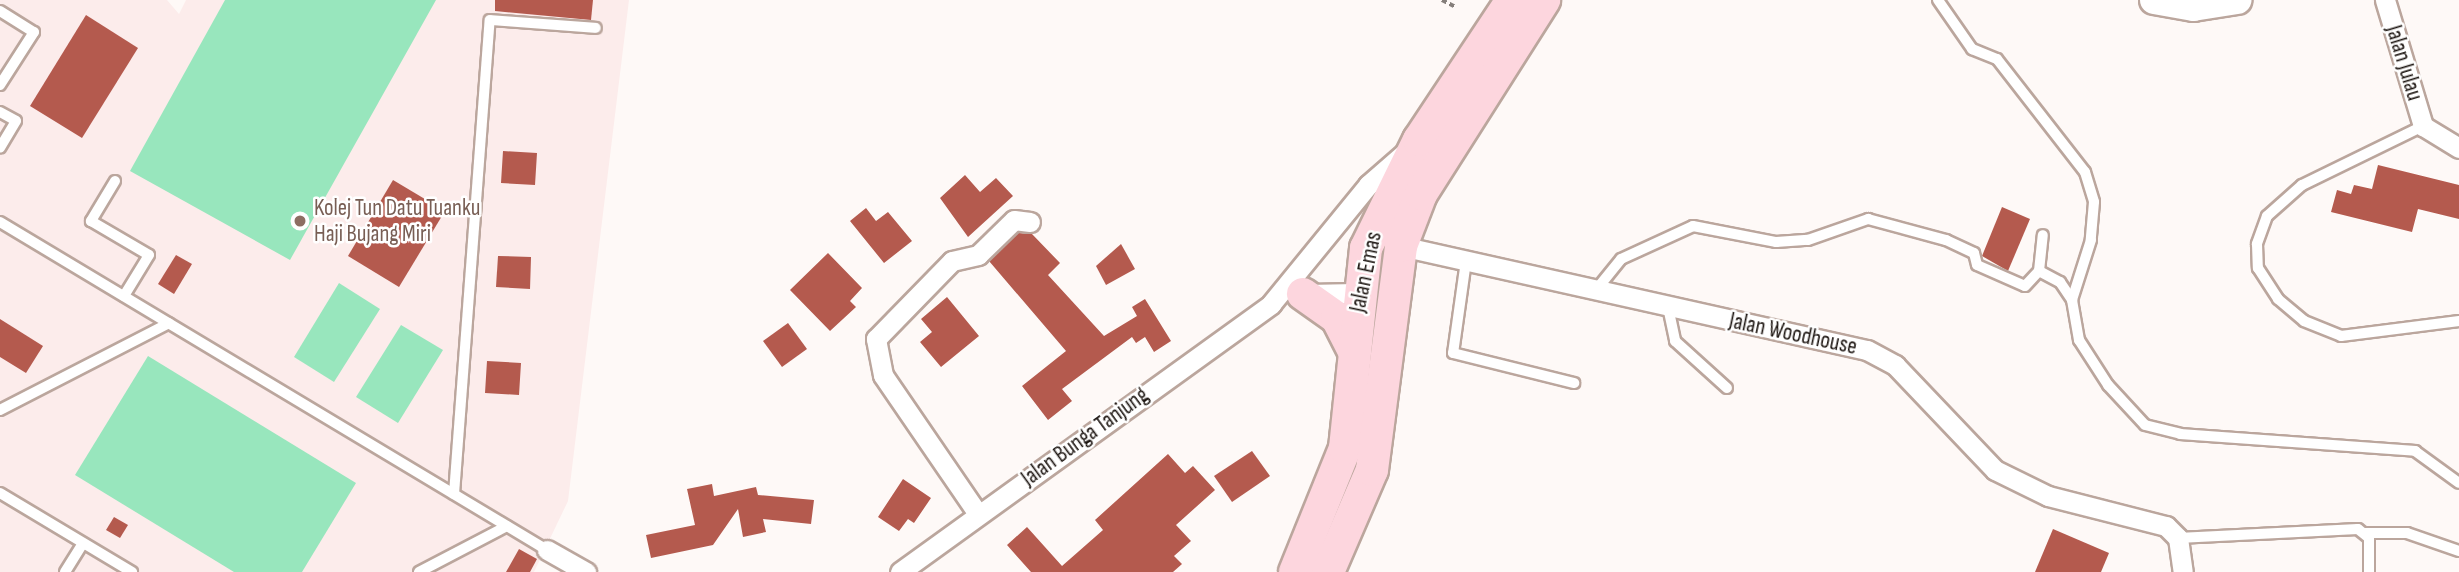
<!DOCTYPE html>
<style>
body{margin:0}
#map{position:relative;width:2459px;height:572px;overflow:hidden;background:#fef9f7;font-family:"Sofia Sans Condensed",sans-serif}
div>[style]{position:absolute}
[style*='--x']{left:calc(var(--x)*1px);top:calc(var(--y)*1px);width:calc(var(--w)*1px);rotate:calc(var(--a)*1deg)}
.education>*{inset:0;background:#fceceb}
.green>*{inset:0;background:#98e6bd}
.building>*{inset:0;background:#b45a4e}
.path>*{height:3.5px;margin-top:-1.75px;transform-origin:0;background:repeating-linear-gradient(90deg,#857f7b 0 5px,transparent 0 8.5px)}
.roads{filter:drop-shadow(2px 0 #bba69d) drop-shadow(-2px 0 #bba69d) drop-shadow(0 2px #bba69d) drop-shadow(0 -2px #bba69d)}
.lane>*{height:10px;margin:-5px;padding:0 5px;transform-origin:5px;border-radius:5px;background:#fff}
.street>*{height:19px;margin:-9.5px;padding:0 9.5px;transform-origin:9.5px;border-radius:9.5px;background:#fff}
.secondary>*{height:28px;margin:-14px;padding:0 14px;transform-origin:14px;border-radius:14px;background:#fff}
.primary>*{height:32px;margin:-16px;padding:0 16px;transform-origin:16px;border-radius:16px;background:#fdd6de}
.dots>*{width:19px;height:19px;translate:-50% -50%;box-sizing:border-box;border:4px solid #fff;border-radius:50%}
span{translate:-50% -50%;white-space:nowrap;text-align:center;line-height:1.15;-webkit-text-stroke:5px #fff;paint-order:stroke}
.street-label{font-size:23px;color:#1c1511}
.education-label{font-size:23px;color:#785e54}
.left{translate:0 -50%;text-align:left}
</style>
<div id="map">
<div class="education">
<div style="clip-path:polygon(0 0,167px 0,179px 14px,186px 0,629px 0,568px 501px,534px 572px,0 572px)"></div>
</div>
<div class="green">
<div style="clip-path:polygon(225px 0,436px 0,290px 260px,130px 171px)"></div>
<div style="clip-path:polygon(339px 283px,380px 309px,334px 382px,294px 357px)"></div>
<div style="clip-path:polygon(401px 325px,443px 350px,398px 423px,356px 397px)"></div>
<div style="clip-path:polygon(148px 356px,356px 483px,302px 572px,234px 572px,75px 475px)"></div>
</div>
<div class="building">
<div style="clip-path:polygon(495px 0,593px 0,591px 20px,495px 11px)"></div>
<div style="clip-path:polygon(86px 15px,138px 48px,82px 138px,30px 106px)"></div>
<div style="clip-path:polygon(503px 151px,537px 153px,535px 185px,501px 183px)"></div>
<div style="clip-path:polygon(2378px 165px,2459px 185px,2459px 219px,2418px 209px,2412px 232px,2331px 212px,2337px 190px,2351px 194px,2354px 185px,2372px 189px)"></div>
<div style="clip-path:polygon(965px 175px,980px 192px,996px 178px,1013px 196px,968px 237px,940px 198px)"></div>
<div style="clip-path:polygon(393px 180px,445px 211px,399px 287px,348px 256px)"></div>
<div style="clip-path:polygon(2002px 207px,2030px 219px,2008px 271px,1982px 256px)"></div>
<div style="clip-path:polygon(866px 208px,876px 221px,888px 212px,912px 241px,884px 263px,850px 221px)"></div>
<div style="clip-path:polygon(1018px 233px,1032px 234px,1060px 263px,1048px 275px,1104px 336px,1137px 316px,1132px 307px,1145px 299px,1171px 341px,1154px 352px,1145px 337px,1136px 343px,1132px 337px,1062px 389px,1072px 401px,1048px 420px,1022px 386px,1066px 351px,989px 261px)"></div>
<div style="clip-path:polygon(1121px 244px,1135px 269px,1106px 285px,1096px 266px)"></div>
<div style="clip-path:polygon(828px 253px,862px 288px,850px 301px,856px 307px,830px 331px,790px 290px)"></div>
<div style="clip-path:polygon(176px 255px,192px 264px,174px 294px,158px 284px)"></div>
<div style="clip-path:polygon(498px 256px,531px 257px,530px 289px,496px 287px)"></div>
<div style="clip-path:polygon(947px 297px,979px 336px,941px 367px,920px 342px,932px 332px,921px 319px)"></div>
<div style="clip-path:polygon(0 319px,43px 346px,26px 373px,0 357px)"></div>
<div style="clip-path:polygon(788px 323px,807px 349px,782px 367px,763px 341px)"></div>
<div style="clip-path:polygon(487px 361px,521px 363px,519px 395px,485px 393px)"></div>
<div style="clip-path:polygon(1252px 451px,1270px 476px,1232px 502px,1214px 476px)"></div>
<div style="clip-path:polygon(1168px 454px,1185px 473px,1193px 466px,1215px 490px,1176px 525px,1191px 541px,1174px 556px,1182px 564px,1173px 572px,1031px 572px,1007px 545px,1027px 527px,1062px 566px,1103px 530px,1095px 520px)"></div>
<div style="clip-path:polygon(903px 479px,931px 498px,914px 523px,908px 519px,899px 531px,878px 517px)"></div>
<div style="clip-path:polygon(712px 484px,714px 496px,756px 487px,758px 495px,814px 500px,811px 524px,763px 519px,766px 532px,743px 537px,738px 509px,713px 545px,651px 558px,646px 535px,695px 525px,687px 489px)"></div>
<div style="clip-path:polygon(114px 517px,128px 525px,120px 538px,106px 530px)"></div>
<div style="clip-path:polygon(2053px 529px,2109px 553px,2101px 572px,2035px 572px)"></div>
<div style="clip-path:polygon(519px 549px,537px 559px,530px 572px,506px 572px)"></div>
</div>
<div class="path">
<div style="--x:1442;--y:0;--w:16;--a:27"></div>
</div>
<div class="roads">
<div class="lane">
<div style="--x:1938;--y:0;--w:60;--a:55.2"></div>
<div style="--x:1972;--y:49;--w:27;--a:22"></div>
<div style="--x:1997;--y:59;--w:143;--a:52.1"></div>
<div style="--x:2085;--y:172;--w:31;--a:73"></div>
<div style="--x:2094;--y:202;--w:38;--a:95"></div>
<div style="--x:2091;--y:240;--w:63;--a:107.6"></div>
<div style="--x:0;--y:11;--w:40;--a:32"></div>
<div style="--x:34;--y:32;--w:63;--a:122.7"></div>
<div style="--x:0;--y:112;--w:18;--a:29"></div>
<div style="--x:16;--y:121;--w:31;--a:121"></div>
<div style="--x:2423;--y:126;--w:135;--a:154"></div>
<div style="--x:2302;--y:185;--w:47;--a:138.5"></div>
<div style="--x:2267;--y:216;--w:30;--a:110"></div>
<div style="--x:2257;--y:244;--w:24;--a:88"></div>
<div style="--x:2258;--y:268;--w:37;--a:57"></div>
<div style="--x:2278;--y:299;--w:34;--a:40"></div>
<div style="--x:2304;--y:321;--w:40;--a:22"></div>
<div style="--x:2341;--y:336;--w:119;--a:-7.2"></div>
<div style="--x:115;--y:181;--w:47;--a:121"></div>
<div style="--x:91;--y:221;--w:67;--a:30.4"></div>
<div style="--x:149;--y:255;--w:48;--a:121.4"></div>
<div style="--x:0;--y:222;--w:638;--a:30.95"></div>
<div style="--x:1466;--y:261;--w:93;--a:98"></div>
<div style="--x:1453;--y:353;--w:125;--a:13.9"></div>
<div style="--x:2039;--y:271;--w:24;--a:28"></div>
<div style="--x:2060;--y:282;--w:22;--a:56"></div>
<div style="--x:2072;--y:300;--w:41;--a:80.1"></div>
<div style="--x:2079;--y:340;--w:54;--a:57.2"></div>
<div style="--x:2108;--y:385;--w:54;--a:47.2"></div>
<div style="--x:2145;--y:425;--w:36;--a:14"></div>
<div style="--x:2180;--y:434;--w:236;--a:4.1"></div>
<div style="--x:2415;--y:451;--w:54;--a:36"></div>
<div style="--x:1596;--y:290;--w:40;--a:-51"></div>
<div style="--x:1621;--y:259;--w:79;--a:-24.6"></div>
<div style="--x:1693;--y:226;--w:85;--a:10.9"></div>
<div style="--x:1776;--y:242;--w:32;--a:-4"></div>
<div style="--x:1808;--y:240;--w:64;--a:-19.3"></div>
<div style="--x:1868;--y:219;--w:81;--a:15.1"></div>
<div style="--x:1946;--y:240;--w:31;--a:25"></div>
<div style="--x:1974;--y:253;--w:12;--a:76"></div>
<div style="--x:1977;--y:265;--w:52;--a:23.6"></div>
<div style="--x:2025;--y:286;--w:21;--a:-47"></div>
<div style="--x:2039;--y:271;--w:36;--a:-84"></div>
<div style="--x:1668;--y:307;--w:35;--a:78"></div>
<div style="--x:1675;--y:341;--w:70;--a:42.1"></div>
<div style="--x:0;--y:410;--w:190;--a:-27.2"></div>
<div style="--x:0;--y:493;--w:154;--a:30.9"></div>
<div style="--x:454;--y:494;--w:475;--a:-85.7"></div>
<div style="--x:490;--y:20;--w:106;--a:4.3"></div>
<div style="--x:2365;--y:533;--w:42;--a:0"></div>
<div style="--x:2407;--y:533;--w:55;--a:19.1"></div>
<div style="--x:2178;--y:538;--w:180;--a:-2.9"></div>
<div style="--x:2358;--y:529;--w:14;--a:39"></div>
<div style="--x:2369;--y:538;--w:34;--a:90"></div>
<div style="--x:65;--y:572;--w:34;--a:-58"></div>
<div style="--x:419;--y:572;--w:99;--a:-27.6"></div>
</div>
<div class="street">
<div style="--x:2385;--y:0;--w:132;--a:73.2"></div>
<div style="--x:2423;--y:126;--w:42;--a:31.4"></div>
<div style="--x:1401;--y:246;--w:477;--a:12.6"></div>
<div style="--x:1867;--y:350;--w:32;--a:28"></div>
<div style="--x:1895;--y:365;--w:145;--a:46.4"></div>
<div style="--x:1995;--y:470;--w:59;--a:26.1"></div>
<div style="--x:2048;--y:496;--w:122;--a:14.3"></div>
<div style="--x:2166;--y:526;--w:17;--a:45"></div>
<div style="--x:2178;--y:538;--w:34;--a:82"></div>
<div style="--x:1305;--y:294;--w:52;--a:-1.1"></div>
<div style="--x:978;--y:514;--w:168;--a:-124.4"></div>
<div style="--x:883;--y:375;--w:37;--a:-101"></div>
<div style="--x:876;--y:339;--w:109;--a:-45.7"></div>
<div style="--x:952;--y:261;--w:27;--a:-13"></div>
<div style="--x:978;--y:255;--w:50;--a:-44.2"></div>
<div style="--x:1014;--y:220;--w:16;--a:7"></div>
<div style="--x:547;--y:550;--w:45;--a:29.4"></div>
<div style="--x:900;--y:572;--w:458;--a:-35.8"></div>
<div style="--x:1271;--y:304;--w:154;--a:-50.8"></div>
<div style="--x:1368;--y:185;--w:53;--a:-41.2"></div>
</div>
<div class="secondary">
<div style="--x:2154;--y:0;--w:40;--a:10"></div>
<div style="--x:2193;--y:7;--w:45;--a:-9"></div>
</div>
<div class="primary">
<div style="--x:1303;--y:294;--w:42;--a:35.2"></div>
<div style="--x:1337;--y:318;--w:36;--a:63"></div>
<div style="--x:1295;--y:572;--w:134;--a:-68"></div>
<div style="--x:1345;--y:448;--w:201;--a:-84"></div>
<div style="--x:1366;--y:248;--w:120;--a:-63.9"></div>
<div style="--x:1419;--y:140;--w:168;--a:-56.4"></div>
<div style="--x:1328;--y:572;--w:111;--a:-66.7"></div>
<div style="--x:1372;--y:470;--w:226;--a:-82.6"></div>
<div style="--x:1401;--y:246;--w:56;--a:-69"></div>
<div style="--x:1421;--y:194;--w:230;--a:-57.6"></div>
</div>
</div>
<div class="dots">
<div style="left:300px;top:221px;background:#8d6e63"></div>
</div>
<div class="street-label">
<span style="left:2404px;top:63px;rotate:73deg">Jalan Julau</span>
<span style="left:1366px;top:272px;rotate:-78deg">Jalan Emas</span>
<span style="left:1793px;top:334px;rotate:12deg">Jalan Woodhouse</span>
<span style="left:1085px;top:437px;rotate:-36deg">Jalan Bunga Tanjung</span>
</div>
<div class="education-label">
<span class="left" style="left:314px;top:221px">Kolej Tun Datu Tuanku<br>Haji Bujang Miri</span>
</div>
</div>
